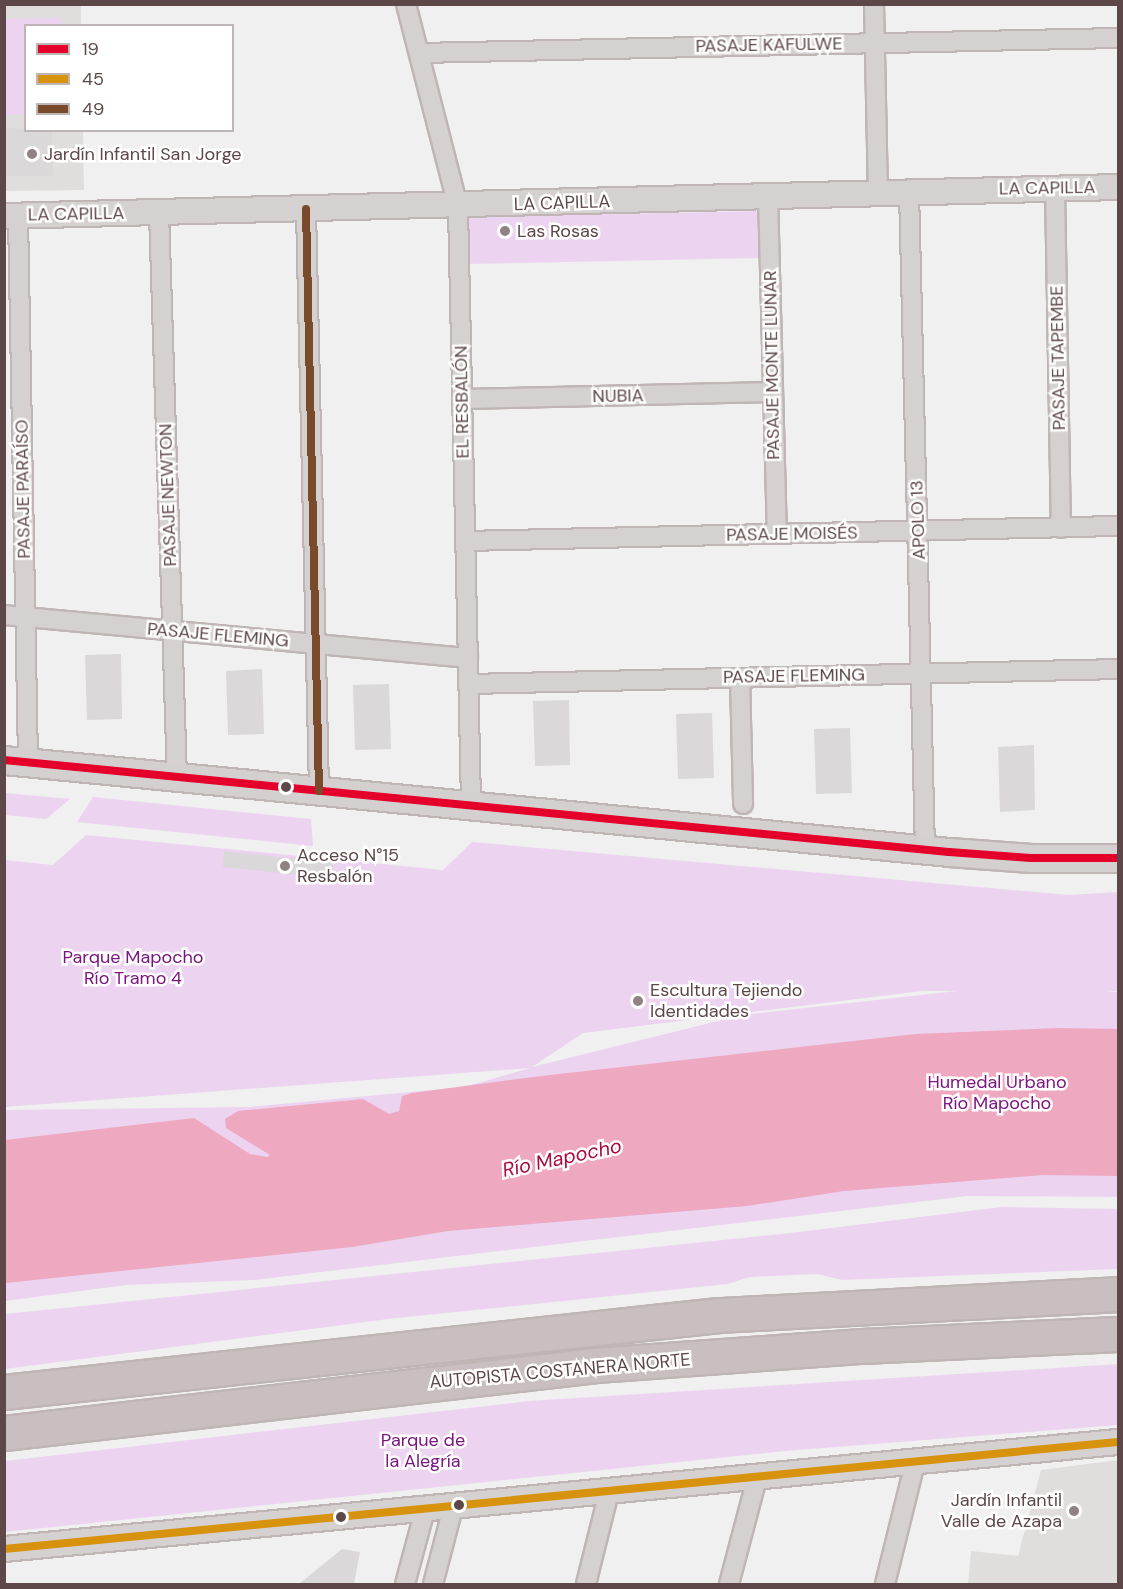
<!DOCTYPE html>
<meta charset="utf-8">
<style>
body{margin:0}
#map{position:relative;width:1123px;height:1589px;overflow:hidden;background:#f0f0f0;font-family:"DM Sans",sans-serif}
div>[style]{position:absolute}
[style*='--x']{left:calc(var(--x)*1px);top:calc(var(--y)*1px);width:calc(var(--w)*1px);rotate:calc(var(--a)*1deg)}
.education>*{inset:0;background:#e0dedd}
.green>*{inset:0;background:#ecd3f0}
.water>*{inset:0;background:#eea8c0}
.building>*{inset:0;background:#dad8d8}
.roads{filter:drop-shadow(2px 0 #bfb5b5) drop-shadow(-2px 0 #bfb5b5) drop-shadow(0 2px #bfb5b5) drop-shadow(0 -2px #bfb5b5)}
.minor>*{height:18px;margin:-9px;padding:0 9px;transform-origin:9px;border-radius:9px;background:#d5d1d1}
.tertiary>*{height:24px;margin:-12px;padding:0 12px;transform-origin:12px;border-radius:12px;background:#d5d1d1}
.secondary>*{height:27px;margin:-13.5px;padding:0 13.5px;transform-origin:13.5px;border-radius:13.5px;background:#d5d0d0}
.motorway>*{height:33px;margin:-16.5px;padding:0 16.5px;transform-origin:16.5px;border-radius:16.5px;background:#c9bfc0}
.bus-1>*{height:8px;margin:-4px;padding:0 4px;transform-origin:4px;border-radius:4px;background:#e4002b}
.bus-2>*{height:8px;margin:-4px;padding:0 4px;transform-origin:4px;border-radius:4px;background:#d8930e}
.bus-3>*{height:8px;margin:-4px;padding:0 4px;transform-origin:4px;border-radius:4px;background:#7a4b2a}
.dots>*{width:16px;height:16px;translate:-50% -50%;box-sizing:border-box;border:3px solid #fff;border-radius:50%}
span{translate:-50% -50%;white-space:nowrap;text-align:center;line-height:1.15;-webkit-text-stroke:5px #fff;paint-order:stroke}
.street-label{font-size:18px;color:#5d4748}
.poi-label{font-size:18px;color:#5d4748}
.left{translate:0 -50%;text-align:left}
.right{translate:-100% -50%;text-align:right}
.park-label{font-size:18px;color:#7b1680}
.water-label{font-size:20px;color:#ac0a40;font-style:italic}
.frame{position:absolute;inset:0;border:6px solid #5d4748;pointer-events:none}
.legend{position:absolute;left:24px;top:24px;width:210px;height:108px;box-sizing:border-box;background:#fff;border:2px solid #beb5b6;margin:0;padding:8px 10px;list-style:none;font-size:18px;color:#5d4748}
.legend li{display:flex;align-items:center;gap:12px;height:30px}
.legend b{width:30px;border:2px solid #beb5b6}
</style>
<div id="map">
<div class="education">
<div style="clip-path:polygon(4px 5px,81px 5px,81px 25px,26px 26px,26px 130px,83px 131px,84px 190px,5px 191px)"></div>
<div style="clip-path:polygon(1118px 1460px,1118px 1584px,968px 1584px,971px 1551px,1018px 1556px,1041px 1470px)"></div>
</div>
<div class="green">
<div style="clip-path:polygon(61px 18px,62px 25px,26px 26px,25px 115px,6px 115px,5px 19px)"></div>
<div style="clip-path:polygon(759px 211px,760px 258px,468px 264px,466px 217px)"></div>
<div style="clip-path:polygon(5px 793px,70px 799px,46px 819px,5px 815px)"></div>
<div style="clip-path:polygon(93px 797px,311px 819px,313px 846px,77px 822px)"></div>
<div style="clip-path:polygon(evenodd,86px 835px,443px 870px,472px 842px,1069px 895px,1118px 892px,1118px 991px,1106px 991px,1118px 992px,1118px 1197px,968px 1196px,253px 1280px,126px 1285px,5px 1301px,5px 1110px,249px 1107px,465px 1087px,530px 1068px,5px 1107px,5px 860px,53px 865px,86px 835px,922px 991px,957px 991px,742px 1015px,532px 1067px,583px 1033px,922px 991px)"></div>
<div style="clip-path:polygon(1002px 1207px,1118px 1209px,1118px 1269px,842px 1280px,817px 1274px,750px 1277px,728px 1284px,388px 1319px,5px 1369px,5px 1314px,782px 1234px)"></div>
<div style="clip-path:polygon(1118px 1364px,1118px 1425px,785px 1451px,5px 1532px,5px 1461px,529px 1401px)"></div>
</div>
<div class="water">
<div style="clip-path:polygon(1058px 1028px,1118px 1029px,1118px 1176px,1043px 1175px,844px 1191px,747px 1206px,448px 1231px,352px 1247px,5px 1283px,5px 1140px,194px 1118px,250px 1154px,267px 1157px,270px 1155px,226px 1128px,225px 1119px,238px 1111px,363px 1099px,389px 1114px,399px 1111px,402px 1096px,412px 1093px,541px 1076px,916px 1034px)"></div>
</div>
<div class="building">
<div style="clip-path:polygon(4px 128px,52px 130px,53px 176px,4px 176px)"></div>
<div style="clip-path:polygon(121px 654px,122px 719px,87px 720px,85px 655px)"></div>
<div style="clip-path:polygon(262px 669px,264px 734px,228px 735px,226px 671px)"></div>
<div style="clip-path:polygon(389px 684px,391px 749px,355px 750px,353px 685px)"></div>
<div style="clip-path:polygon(569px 700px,570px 765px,535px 766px,533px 701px)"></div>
<div style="clip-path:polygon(712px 713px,714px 778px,678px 779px,676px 714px)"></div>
<div style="clip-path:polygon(850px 728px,852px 793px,816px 794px,814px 729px)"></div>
<div style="clip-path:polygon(1034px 745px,1035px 810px,1000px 812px,998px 747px)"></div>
<div style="clip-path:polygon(224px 851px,333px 863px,331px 878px,223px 867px)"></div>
<div style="clip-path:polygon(342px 1549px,360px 1552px,354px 1584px,299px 1584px)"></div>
</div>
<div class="roads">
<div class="minor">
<div style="--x:406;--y:4;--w:210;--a:75.6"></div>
<div style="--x:458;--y:207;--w:598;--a:88.75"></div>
<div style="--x:874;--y:4;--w:188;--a:88.8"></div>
<div style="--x:419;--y:53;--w:699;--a:-1.23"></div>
<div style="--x:1055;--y:188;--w:340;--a:89"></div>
<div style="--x:909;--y:191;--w:659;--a:88.61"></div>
<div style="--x:768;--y:195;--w:339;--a:88.5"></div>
<div style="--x:306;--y:209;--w:582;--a:88.72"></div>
<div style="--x:159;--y:212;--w:565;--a:88.18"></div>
<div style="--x:18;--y:215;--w:547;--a:88.95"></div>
<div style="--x:462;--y:399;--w:311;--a:-1.3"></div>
<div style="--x:465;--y:541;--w:653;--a:-1.32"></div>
<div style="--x:4;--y:615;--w:466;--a:5.3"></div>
<div style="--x:740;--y:678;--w:126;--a:88.6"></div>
<div style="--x:469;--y:684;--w:649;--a:-1.32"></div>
<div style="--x:405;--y:1584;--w:77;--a:-74.9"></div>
<div style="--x:433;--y:1584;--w:79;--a:-75.3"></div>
<div style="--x:586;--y:1584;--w:95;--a:-76"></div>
<div style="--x:729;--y:1584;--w:110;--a:-75.2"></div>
<div style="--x:885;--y:1584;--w:125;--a:-76.1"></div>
</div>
<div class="tertiary">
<div style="--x:4;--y:216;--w:1114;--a:-1.49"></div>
<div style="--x:4;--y:1549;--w:1119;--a:-5.49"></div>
</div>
<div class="secondary">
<div style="--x:4;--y:760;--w:949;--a:5.56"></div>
<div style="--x:949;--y:852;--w:82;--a:4.2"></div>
<div style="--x:1031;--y:858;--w:87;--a:0"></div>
</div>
<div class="motorway">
<div style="--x:4;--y:1392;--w:719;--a:-6.15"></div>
<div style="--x:719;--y:1315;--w:400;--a:-3"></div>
<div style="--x:4;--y:1433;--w:596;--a:-6.55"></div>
<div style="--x:596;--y:1365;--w:267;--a:-4.1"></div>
<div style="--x:862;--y:1346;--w:256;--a:-2.7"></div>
</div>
</div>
<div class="bus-1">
<div style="--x:4;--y:760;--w:949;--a:5.56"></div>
<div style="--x:949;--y:852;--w:82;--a:4.2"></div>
<div style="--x:1031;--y:858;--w:87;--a:0"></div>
</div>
<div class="bus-2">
<div style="--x:4;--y:1549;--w:1119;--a:-5.49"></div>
</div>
<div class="bus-3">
<div style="--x:306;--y:209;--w:582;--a:88.72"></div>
</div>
<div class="dots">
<div style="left:32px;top:154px;background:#908283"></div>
<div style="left:505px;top:231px;background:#908283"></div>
<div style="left:286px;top:787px;background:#5d4748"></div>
<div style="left:285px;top:866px;background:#908283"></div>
<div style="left:638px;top:1001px;background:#908283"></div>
<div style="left:459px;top:1505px;background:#5d4748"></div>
<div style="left:1074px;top:1511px;background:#908283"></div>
<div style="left:341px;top:1517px;background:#5d4748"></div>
</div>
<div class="street-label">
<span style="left:769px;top:45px;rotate:-1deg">PASAJE KAFULWE</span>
<span style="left:1047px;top:188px;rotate:-1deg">LA CAPILLA</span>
<span style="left:562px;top:203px;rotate:-2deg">LA CAPILLA</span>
<span style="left:76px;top:214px;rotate:-1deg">LA CAPILLA</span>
<span style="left:1058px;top:358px;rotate:-91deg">PASAJE TAPEMBE</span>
<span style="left:772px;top:365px;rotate:-91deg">PASAJE MONTE LUNAR</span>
<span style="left:618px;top:396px;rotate:-1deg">NUBIA</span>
<span style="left:462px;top:402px;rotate:-91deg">EL RESBALÓN</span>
<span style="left:23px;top:489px;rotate:-91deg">PASAJE PARAÍSO</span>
<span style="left:168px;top:495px;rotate:-92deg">PASAJE NEWTON</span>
<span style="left:918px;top:520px;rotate:-92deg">APOLO 13</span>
<span style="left:792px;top:534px;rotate:-1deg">PASAJE MOISÉS</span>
<span style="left:218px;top:635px;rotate:5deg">PASAJE FLEMING</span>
<span style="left:794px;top:676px;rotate:-1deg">PASAJE FLEMING</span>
<span style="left:560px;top:1371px;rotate:-5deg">AUTOPISTA COSTANERA NORTE</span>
</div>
<div class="poi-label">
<span class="left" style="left:44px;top:154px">Jardín Infantil San Jorge</span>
<span class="left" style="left:517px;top:231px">Las Rosas</span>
<span class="left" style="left:297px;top:866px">Acceso N°15<br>Resbalón</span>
<span class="left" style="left:650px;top:1001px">Escultura Tejiendo<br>Identidades</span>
<span class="right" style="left:1062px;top:1511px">Jardín Infantil<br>Valle de Azapa</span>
</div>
<div class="park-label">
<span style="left:133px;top:968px">Parque Mapocho<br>Río Tramo 4</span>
<span style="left:997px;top:1093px">Humedal Urbano<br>Río Mapocho</span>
<span style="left:423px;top:1451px">Parque de<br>la Alegría</span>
</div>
<div class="water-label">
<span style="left:562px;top:1158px;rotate:-12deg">Río Mapocho</span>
</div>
<div class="frame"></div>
<ul class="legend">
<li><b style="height:8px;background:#e4002b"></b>19</li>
<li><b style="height:8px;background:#d8930e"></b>45</li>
<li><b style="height:8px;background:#7a4b2a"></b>49</li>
</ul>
</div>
